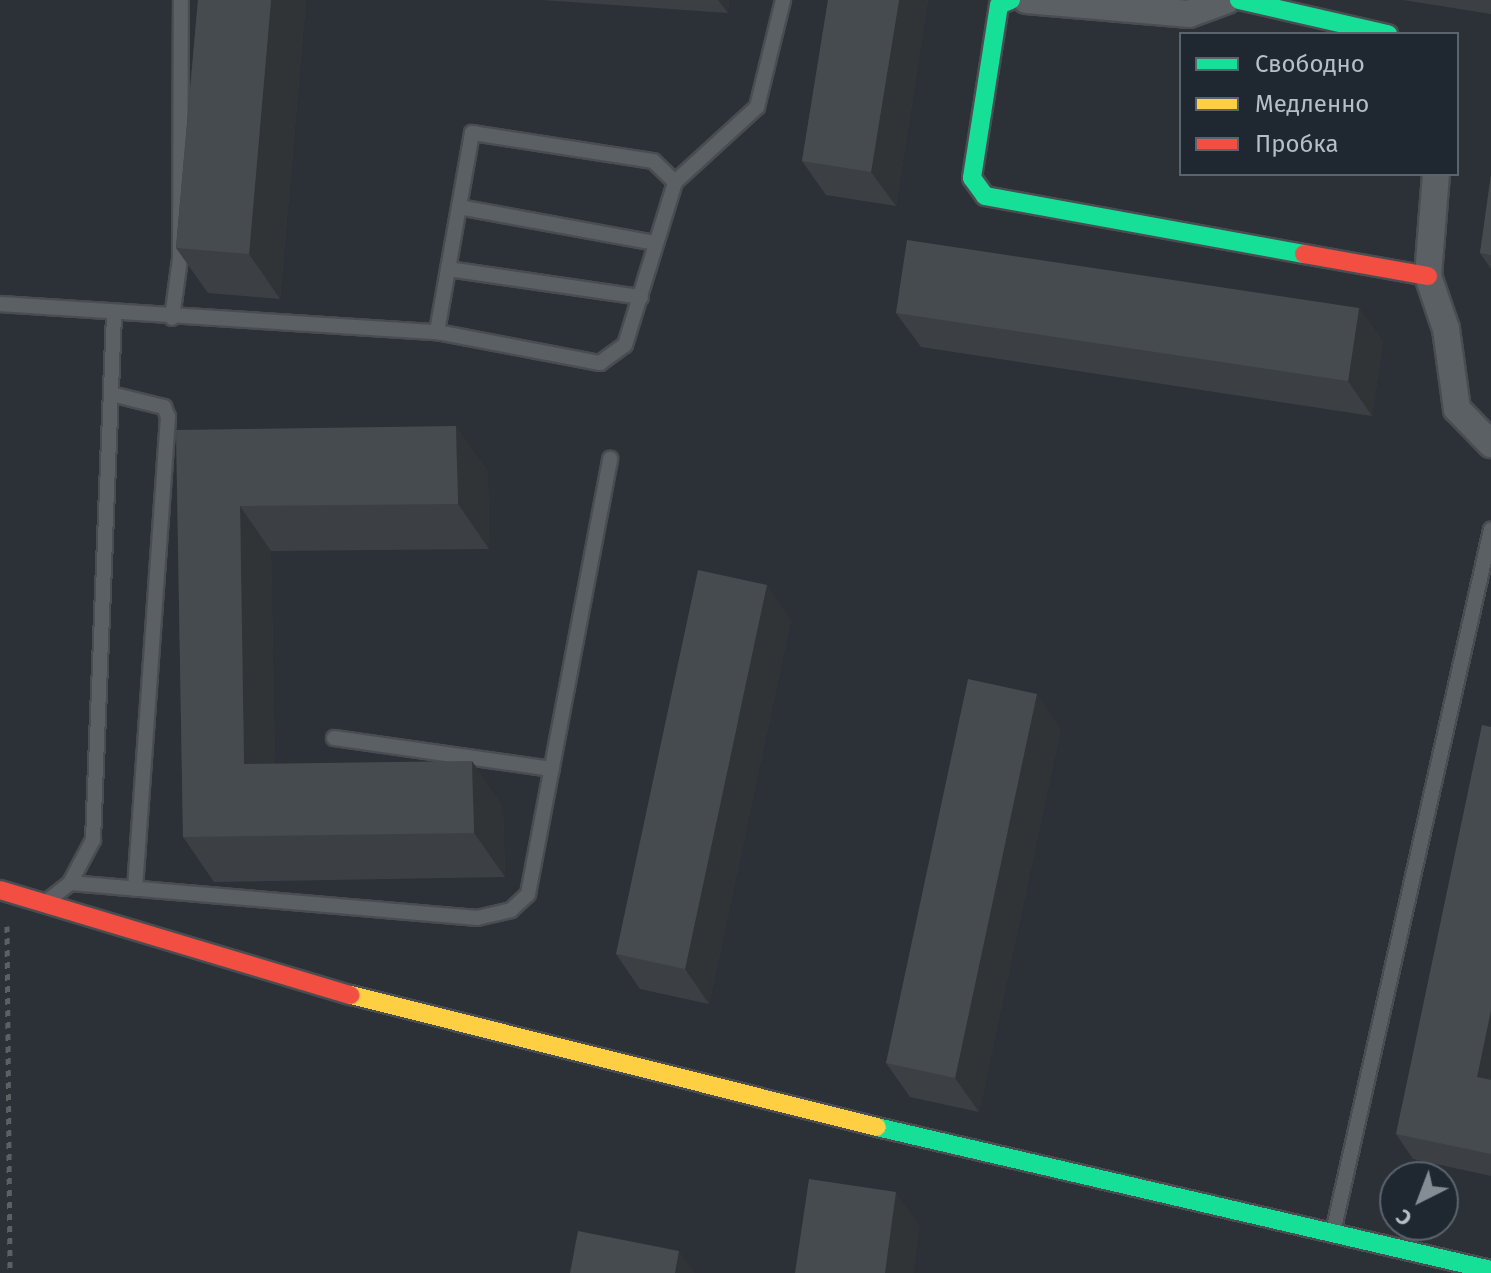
<!DOCTYPE html>
<meta charset="utf-8">
<style>
body{margin:0}
#map{position:relative;width:1491px;height:1273px;overflow:hidden;background:#2b3136;font-family:"Fira Sans",sans-serif}
div>[style]{position:absolute}
[style*='--x']{left:calc(var(--x)*1px);top:calc(var(--y)*1px);width:calc(var(--w)*1px);rotate:calc(var(--a)*1deg)}
.path>*{height:5px;margin-top:-2.5px;transform-origin:0;background:repeating-linear-gradient(90deg,#5b6063 0 6px,transparent 0 12px)}
.roads{filter:drop-shadow(2px 0 #494d51) drop-shadow(-2px 0 #494d51) drop-shadow(0 2px #494d51) drop-shadow(0 -2px #494d51)}
.lane>*{height:14px;margin:-7px;padding:0 7px;transform-origin:7px;border-radius:7px;background:#5b6064}
.street>*{height:26px;margin:-13px;padding:0 13px;transform-origin:13px;border-radius:13px;background:#5b6064}
.fast>*{height:18px;margin:-9px;padding:0 9px;transform-origin:9px;border-radius:9px;background:#16e098}
.slow>*{height:18px;margin:-9px;padding:0 9px;transform-origin:9px;border-radius:9px;background:#ffcf43}
.jam>*{height:18px;margin:-9px;padding:0 9px;transform-origin:9px;border-radius:9px;background:#f24e42}
.wall>*{inset:0;background:#3c4044}
.shaded-wall>*{inset:0;background:#313437}
.building>*{inset:0;background:#464b4f}
span{translate:-50% -50%;white-space:nowrap;text-align:center;line-height:1.15;-webkit-text-stroke:7px #1f2830;paint-order:stroke}
.legend{position:absolute;left:1179px;top:32px;width:280px;height:144px;box-sizing:border-box;background:#1f2830;border:2px solid #5b646c;margin:0;padding:10px 14px;list-style:none;font-size:24px;color:#b6bec6}
.legend li{display:flex;align-items:center;gap:16px;height:40px}
.legend b{width:40px;border:2px solid #5b646c}
.north{position:absolute;left:1379px;top:1161px;width:80px;height:80px;box-sizing:border-box;background:#1f2830;border:2px solid #5b646c;border-radius:50%;rotate:222deg;font-size:22px;font-weight:700;line-height:32px;text-align:center;color:#b6bec6}
.north::after{content:'';display:block;margin:auto;width:28px;height:36px;background:#858d94;clip-path:polygon(50% 0,100% 100%,50% 72%,0 100%)}
</style>
<div id="map">
<div class="path">
<div style="--x:7;--y:926;--w:347;--a:89.5"></div>
</div>
<div class="roads">
<div class="lane">
<div style="--x:675;--y:182;--w:111;--a:-42.4"></div>
<div style="--x:757;--y:107;--w:110;--a:-76.3"></div>
<div style="--x:459;--y:207;--w:200;--a:10.4"></div>
<div style="--x:448;--y:269;--w:195;--a:8.3"></div>
<div style="--x:0;--y:304;--w:438;--a:3.7"></div>
<div style="--x:437;--y:332;--w:166;--a:10.8"></div>
<div style="--x:600;--y:363;--w:31;--a:-36"></div>
<div style="--x:625;--y:345;--w:170;--a:-72.9"></div>
<div style="--x:675;--y:182;--w:30;--a:-136"></div>
<div style="--x:653;--y:161;--w:183;--a:-171.2"></div>
<div style="--x:472;--y:133;--w:202;--a:100"></div>
<div style="--x:172;--y:318;--w:60;--a:-82.3"></div>
<div style="--x:180;--y:259;--w:259;--a:-89.8"></div>
<div style="--x:111;--y:394;--w:55;--a:13.8"></div>
<div style="--x:164;--y:407;--w:11;--a:68"></div>
<div style="--x:168;--y:417;--w:473;--a:94"></div>
<div style="--x:334;--y:738;--w:220;--a:8.1"></div>
<div style="--x:70;--y:883;--w:409;--a:4.9"></div>
<div style="--x:477;--y:918;--w:35;--a:-13"></div>
<div style="--x:511;--y:910;--w:23;--a:-43"></div>
<div style="--x:528;--y:894;--w:443;--a:-79.3"></div>
<div style="--x:46;--y:902;--w:31;--a:-38"></div>
<div style="--x:70;--y:883;--w:49;--a:-61.9"></div>
<div style="--x:93;--y:840;--w:525;--a:-87.71"></div>
<div style="--x:1333;--y:1232;--w:720;--a:-77.32"></div>
</div>
<div class="street">
<div style="--x:1026;--y:0;--w:164;--a:4.9"></div>
<div style="--x:1189;--y:14;--w:40;--a:-20.2"></div>
<div style="--x:1436;--y:174;--w:102;--a:94.5"></div>
<div style="--x:1428;--y:276;--w:56;--a:71.2"></div>
<div style="--x:1446;--y:329;--w:81;--a:82.2"></div>
<div style="--x:1457;--y:409;--w:49;--a:45.8"></div>
</div>
<div class="fast">
<div style="--x:1011;--y:0;--w:13;--a:157"></div>
<div style="--x:999;--y:5;--w:175;--a:98.9"></div>
<div style="--x:972;--y:178;--w:22;--a:54"></div>
<div style="--x:985;--y:196;--w:324;--a:10.3"></div>
<div style="--x:1239;--y:0;--w:153;--a:12.9"></div>
<div style="--x:877;--y:1127;--w:630;--a:13.11"></div>
</div>
<div class="slow">
<div style="--x:351;--y:995;--w:542;--a:14.09"></div>
</div>
<div class="jam">
<div style="--x:1304;--y:254;--w:126;--a:10.1"></div>
<div style="--x:0;--y:890;--w:366;--a:16.7"></div>
</div>
</div>
<div class="wall">
<div style="clip-path:polygon(198px 0,306px 0,280px 299px,208px 293px,176px 248px)"></div>
<div style="clip-path:polygon(542px 0,729px 0,728px 13px)"></div>
<div style="clip-path:polygon(828px 0,928px 0,896px 206px,826px 195px,802px 161px)"></div>
<div style="clip-path:polygon(1403px 0,1491px 0,1491px 14px)"></div>
<div style="clip-path:polygon(1491px 175px,1491px 269px,1480px 253px)"></div>
<div style="clip-path:polygon(1359px 308px,1383px 342px,1372px 416px,921px 347px,896px 313px)"></div>
<div style="clip-path:polygon(176px 430px,488px 471px,489px 549px,271px 551px,275px 764px,503px 806px,505px 877px,214px 882px,183px 837px)"></div>
<div style="clip-path:polygon(791px 620px,709px 1004px,640px 989px,616px 954px)"></div>
<div style="clip-path:polygon(1491px 727px,1491px 1176px,1413px 1159px,1396px 1134px)"></div>
<div style="clip-path:polygon(1061px 728px,979px 1112px,910px 1097px,886px 1063px)"></div>
</div>
<div class="shaded-wall">
<div style="clip-path:polygon(271px 0,306px 0,280px 299px,249px 254px)"></div>
<div style="clip-path:polygon(718px 0,729px 0,728px 13px)"></div>
<div style="clip-path:polygon(899px 0,928px 0,896px 206px,871px 172px)"></div>
<div style="clip-path:polygon(1359px 308px,1383px 342px,1372px 416px,1348px 381px)"></div>
<div style="clip-path:polygon(456px 426px,488px 471px,489px 549px,458px 504px)"></div>
<div style="clip-path:polygon(240px 506px,271px 551px,276px 809px,244px 764px)"></div>
<div style="clip-path:polygon(767px 585px,791px 620px,709px 1004px,685px 969px)"></div>
<div style="clip-path:polygon(1037px 694px,1061px 728px,979px 1112px,955px 1078px)"></div>
<div style="clip-path:polygon(472px 761px,503px 806px,505px 877px,474px 833px)"></div>
<div style="clip-path:polygon(1491px 1010px,1491px 1097px,1477px 1077px)"></div>
<div style="clip-path:polygon(896px 1192px,920px 1226px,914px 1273px,885px 1273px)"></div>
<div style="clip-path:polygon(679px 1251px,695px 1273px,675px 1273px)"></div>
</div>
<div class="building">
<div style="clip-path:polygon(198px 0,271px 0,249px 254px,176px 248px)"></div>
<div style="clip-path:polygon(828px 0,899px 0,871px 172px,802px 161px)"></div>
<div style="clip-path:polygon(1491px 175px,1491px 255px,1480px 253px)"></div>
<div style="clip-path:polygon(907px 240px,1359px 308px,1348px 381px,896px 313px)"></div>
<div style="clip-path:polygon(456px 426px,458px 504px,240px 506px,244px 764px,472px 761px,474px 833px,183px 837px,176px 430px)"></div>
<div style="clip-path:polygon(698px 570px,767px 585px,685px 969px,616px 954px)"></div>
<div style="clip-path:polygon(968px 679px,1037px 694px,955px 1078px,886px 1063px)"></div>
<div style="clip-path:polygon(1482px 725px,1491px 727px,1491px 1010px,1477px 1077px,1491px 1080px,1491px 1154px,1396px 1134px)"></div>
<div style="clip-path:polygon(809px 1179px,896px 1192px,885px 1273px,795px 1273px)"></div>
<div style="clip-path:polygon(578px 1231px,679px 1251px,675px 1273px,570px 1273px)"></div>
</div>
<ul class="legend">
<li><b style="height:10px;background:#16e098"></b>Свободно</li>
<li><b style="height:10px;background:#ffcf43"></b>Медленно</li>
<li><b style="height:10px;background:#f24e42"></b>Пробка</li>
</ul>
<div class="north">С</div>
</div>
